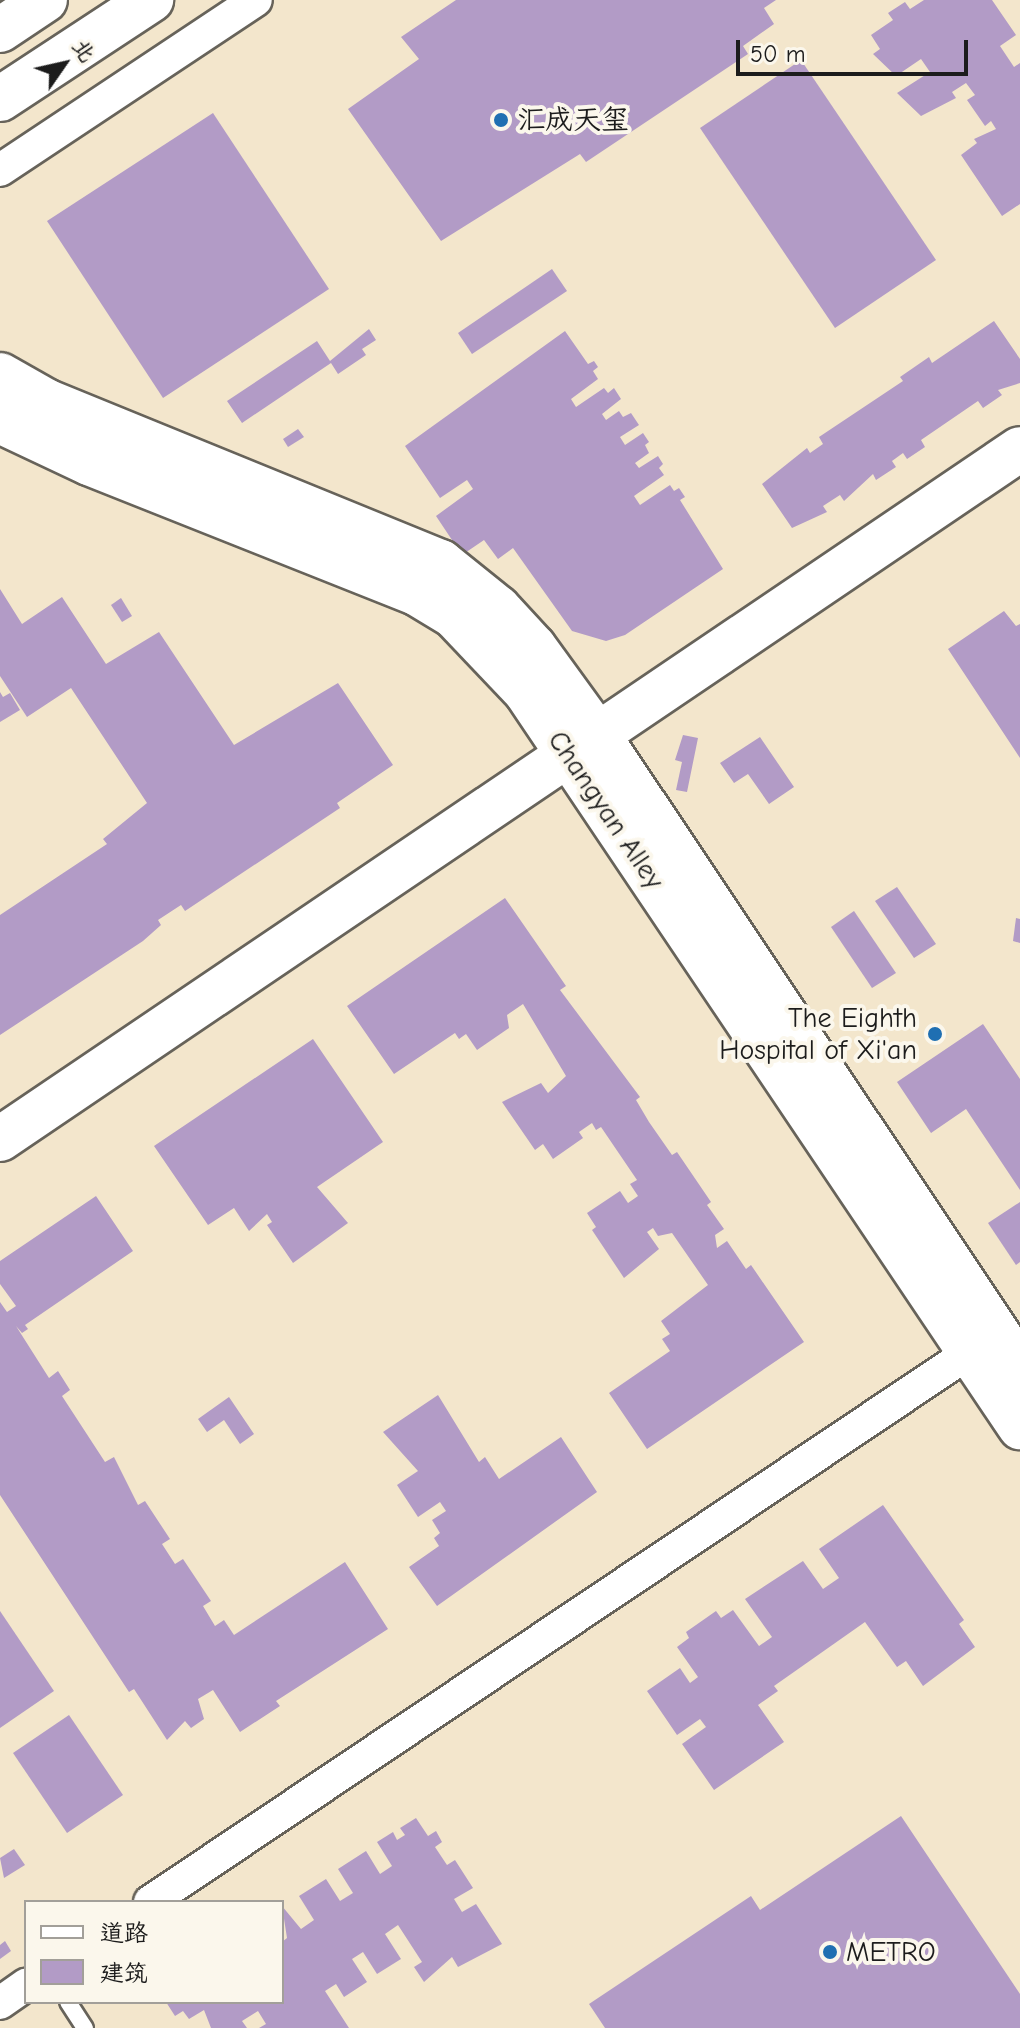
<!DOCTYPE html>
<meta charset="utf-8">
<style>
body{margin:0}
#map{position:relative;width:1020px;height:2028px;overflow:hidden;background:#f3e6cc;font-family:"Comic Neue","LXGW WenKai TC",sans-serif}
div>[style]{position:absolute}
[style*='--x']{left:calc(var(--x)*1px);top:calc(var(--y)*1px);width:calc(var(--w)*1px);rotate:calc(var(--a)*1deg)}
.building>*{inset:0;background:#b29bc6}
.roads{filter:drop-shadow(2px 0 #67635a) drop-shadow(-2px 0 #67635a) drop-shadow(0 2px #67635a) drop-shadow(0 -2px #67635a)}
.lane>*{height:16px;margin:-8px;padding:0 8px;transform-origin:8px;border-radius:8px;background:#fff}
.street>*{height:32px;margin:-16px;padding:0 16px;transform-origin:16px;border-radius:16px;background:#fff}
.secondary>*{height:44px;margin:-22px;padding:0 22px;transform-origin:22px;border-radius:22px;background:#fff}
.dots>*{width:22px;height:22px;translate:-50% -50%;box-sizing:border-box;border:4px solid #fbf7ec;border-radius:50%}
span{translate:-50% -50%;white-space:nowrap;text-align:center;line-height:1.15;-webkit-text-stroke:8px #fbf7ec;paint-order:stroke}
.poi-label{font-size:28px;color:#1c1c1c}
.left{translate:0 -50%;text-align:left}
.right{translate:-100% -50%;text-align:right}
.street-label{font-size:28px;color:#1c1c1c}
.legend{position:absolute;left:24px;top:1900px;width:260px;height:104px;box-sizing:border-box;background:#fbf7ec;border:2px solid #a29f99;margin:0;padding:10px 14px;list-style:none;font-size:24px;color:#1c1c1c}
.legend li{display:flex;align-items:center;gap:16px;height:40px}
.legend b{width:40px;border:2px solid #a29f99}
.north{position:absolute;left:24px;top:24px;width:80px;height:80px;-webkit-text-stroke:6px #fbf7ec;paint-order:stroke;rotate:56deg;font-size:22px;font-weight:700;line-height:32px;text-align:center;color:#1c1c1c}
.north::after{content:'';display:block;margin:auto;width:28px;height:36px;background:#1c1c1c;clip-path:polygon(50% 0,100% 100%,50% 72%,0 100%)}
.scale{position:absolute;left:736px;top:40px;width:232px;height:36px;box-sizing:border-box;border:4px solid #1c1c1c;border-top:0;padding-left:10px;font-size:24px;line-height:28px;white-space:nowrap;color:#1c1c1c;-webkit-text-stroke:6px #fbf7ec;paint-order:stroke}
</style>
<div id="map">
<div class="building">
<div style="clip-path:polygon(456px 0,776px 0,764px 8px,774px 24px,743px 46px,748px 54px,586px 162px,580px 154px,441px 241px,348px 109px,419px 59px,401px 37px)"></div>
<div style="clip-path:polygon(924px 0,992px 0,1016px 35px,1000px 46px,1014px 67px,1020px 63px,1020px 204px,1002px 216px,961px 155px,977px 143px,974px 139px,996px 129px,991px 121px,985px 126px,967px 100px,975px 95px,966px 83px,952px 92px,956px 98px,921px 116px,897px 93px,930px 72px,921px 59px,896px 76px,873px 54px,880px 49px,871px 35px,893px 20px,888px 13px,905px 2px,910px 9px)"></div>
<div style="clip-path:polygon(801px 60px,936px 260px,835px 328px,700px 128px)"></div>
<div style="clip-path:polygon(213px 113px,329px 289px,163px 398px,47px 221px)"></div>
<div style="clip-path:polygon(552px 269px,567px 291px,472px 354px,458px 333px)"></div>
<div style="clip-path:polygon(994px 321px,1020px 359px,1020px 383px,998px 390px,1002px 395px,983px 408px,978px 401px,921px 440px,925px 447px,907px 459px,903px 453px,892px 461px,896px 467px,876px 480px,873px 474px,844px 501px,840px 495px,823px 506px,827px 512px,792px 528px,762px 484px,807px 448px,810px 453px,823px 444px,819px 437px,903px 381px,900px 377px,929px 357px,932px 363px)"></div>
<div style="clip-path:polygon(369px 329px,376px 340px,362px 349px,366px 355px,338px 374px,331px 363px,242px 423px,227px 401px,317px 341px,330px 361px)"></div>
<div style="clip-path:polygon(565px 331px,588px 364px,594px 361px,598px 367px,593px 371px,598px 379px,571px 399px,576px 407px,604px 388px,608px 393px,614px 388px,621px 399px,602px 414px,606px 420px,619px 411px,623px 417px,631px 413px,639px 425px,620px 437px,625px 445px,643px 433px,649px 442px,645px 445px,649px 453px,635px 463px,639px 468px,658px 456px,663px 464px,659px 468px,664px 475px,634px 496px,640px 505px,670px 485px,674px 491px,679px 488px,685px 497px,680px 500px,723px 569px,625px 635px,606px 641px,572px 631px,513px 548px,498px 559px,484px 540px,462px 555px,436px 516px,473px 489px,467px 480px,440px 498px,405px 446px)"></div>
<div style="clip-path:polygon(298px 429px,304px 437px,288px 447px,283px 439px)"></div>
<div style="clip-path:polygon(0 589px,22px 624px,62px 597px,106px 664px,159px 632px,234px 745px,338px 683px,393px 765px,337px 803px,340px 808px,185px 911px,181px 905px,158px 920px,161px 925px,143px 941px,0 1035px,0 915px,107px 844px,103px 839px,147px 803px,71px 688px,27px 717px,0 676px)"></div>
<div style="clip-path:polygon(121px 598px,132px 616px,122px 622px,111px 605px)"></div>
<div style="clip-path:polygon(1004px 611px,1016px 626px,1020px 624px,1020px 758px,948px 649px)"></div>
<div style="clip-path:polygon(0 692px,3px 697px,10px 693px,20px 710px,0 722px)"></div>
<div style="clip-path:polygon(683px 735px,698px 738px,687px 792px,676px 790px,682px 762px,675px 760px)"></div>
<div style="clip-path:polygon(760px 737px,794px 787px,769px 804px,748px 774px,734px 783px,720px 763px)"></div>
<div style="clip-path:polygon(897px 887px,936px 944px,914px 958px,875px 901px)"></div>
<div style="clip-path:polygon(505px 898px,566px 986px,560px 990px,640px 1097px,636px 1100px,649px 1122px,672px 1155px,677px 1152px,711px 1202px,707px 1205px,724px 1229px,715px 1235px,717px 1248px,727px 1241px,746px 1269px,751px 1265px,804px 1342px,647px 1449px,609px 1393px,670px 1351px,662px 1339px,670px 1334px,661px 1321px,708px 1285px,672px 1233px,658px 1236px,653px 1228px,647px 1232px,659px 1249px,624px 1278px,592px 1230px,596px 1227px,587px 1213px,620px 1191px,628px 1203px,638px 1196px,630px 1184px,637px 1180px,601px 1127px,596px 1130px,592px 1123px,579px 1132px,583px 1138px,553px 1159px,543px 1144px,535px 1150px,502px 1102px,541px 1083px,548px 1093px,566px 1076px,523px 1004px,507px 1015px,509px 1028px,477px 1050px,466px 1034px,459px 1039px,455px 1033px,394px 1074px,347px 1006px)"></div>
<div style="clip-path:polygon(854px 911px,896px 973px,872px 988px,831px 927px)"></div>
<div style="clip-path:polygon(1016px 918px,1020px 919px,1020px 943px,1013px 941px)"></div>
<div style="clip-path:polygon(983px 1024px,1020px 1079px,1020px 1190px,966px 1109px,931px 1133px,897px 1082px)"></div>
<div style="clip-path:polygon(313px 1039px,383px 1142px,317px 1187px,348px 1223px,293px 1263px,267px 1225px,272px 1222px,267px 1214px,249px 1231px,234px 1208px,208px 1225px,154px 1146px)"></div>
<div style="clip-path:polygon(96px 1196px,133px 1251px,25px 1325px,28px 1329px,22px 1333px,16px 1326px,49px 1378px,58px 1371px,70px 1390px,62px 1396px,105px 1462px,114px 1457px,138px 1505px,145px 1501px,170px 1539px,162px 1544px,175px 1564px,183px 1559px,211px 1601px,203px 1606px,215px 1626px,224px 1620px,234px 1635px,345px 1562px,388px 1629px,276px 1701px,280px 1706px,240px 1732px,213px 1690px,198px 1699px,204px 1719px,191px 1728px,185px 1721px,167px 1740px,134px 1689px,129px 1692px,0 1495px,0 1302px,7px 1312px,16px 1306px,0 1284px,0 1261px)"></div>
<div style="clip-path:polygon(1020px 1202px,1020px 1262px,1016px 1265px,988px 1223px)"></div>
<div style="clip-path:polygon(438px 1395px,479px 1462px,485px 1457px,499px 1479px,561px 1437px,597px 1492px,437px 1606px,409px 1567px,439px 1546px,434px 1538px,440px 1533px,432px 1520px,446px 1511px,440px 1502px,418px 1517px,397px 1485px,418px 1471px,383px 1432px)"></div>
<div style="clip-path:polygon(229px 1397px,254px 1434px,240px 1444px,224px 1420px,207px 1432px,198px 1419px)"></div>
<div style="clip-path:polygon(883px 1505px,964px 1620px,959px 1624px,975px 1647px,923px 1686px,906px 1661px,897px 1667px,865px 1622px,774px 1686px,778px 1691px,758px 1705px,784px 1742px,714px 1790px,682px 1744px,706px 1727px,700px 1719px,677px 1735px,647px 1691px,680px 1668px,690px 1683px,698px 1677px,677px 1647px,689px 1638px,686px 1632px,716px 1611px,721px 1618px,733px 1610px,759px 1646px,772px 1637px,745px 1599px,803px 1561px,823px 1589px,839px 1578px,819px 1549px)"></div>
<div style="clip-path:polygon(0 1611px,54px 1691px,0 1728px)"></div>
<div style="clip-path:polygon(69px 1715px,123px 1795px,67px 1833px,13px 1753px)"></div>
<div style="clip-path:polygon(901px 1816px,1020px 1994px,1020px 2028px,605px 2028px,589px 2004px,751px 1896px,760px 1910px)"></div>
<div style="clip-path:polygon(416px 1818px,428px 1836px,436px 1831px,442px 1842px,435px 1847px,447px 1865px,455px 1860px,473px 1888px,454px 1899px,462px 1912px,476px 1904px,502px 1944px,458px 1967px,452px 1957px,424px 1982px,414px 1967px,422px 1962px,398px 1925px,385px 1934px,401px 1959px,377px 1974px,363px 1952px,352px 1959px,367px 1982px,344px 1997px,336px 1984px,325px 1991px,349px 2028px,259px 2028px,266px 2024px,258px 2011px,242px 2021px,247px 2028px,211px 2028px,204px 2010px,189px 2019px,183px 2011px,175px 2016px,166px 2002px,282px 2002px,282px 1942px,287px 1938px,282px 1906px,301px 1929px,314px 1920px,299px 1896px,326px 1879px,340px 1901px,353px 1893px,338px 1869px,366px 1851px,380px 1874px,392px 1866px,377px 1842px,393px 1832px,397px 1840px,405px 1835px,400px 1828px)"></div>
<div style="clip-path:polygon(14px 1849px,25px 1865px,4px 1878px,0 1858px)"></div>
<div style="clip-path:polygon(5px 1941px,11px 1951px,0 1959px,0 1945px)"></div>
</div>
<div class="roads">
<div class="lane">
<div style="--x:68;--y:2002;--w:31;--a:57"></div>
</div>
<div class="street">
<div style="--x:0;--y:170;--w:307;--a:-33.6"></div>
<div style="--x:150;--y:1902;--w:987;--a:-33.85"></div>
<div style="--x:0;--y:2003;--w:32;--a:-35"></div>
</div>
<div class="secondary">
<div style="--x:0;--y:30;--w:54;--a:-33.7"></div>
<div style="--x:0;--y:99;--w:181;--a:-33.3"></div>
<div style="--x:0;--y:375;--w:53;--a:29.5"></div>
<div style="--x:46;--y:401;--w:427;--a:22.2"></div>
<div style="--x:441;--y:562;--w:73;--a:38.9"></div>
<div style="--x:498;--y:608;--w:53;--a:47.3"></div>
<div style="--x:534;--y:647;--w:109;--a:54"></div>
<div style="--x:598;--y:735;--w:760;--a:56.27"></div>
<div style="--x:0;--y:421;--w:98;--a:25.3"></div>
<div style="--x:89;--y:463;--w:352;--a:21.7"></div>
<div style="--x:416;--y:593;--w:44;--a:31.2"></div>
<div style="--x:454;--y:616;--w:105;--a:46.5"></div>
<div style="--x:526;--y:692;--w:886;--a:56.09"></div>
<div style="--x:0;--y:1139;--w:1231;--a:-34.08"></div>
</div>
</div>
<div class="dots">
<div style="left:501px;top:120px;background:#1f6fb2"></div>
<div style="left:935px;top:1034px;background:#1f6fb2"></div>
<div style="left:830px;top:1952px;background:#1f6fb2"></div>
</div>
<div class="poi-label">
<span class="left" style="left:517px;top:120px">汇成天玺</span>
<span class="right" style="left:917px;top:1034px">The Eighth<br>Hospital of Xi'an</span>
<span class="left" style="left:846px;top:1952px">METRO</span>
</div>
<div class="street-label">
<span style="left:606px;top:810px;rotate:56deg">Changyan Alley</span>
</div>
<ul class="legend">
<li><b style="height:10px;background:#fff"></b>道路</li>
<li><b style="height:22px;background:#b29bc6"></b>建筑</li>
</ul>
<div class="north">北</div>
<div class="scale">50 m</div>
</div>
